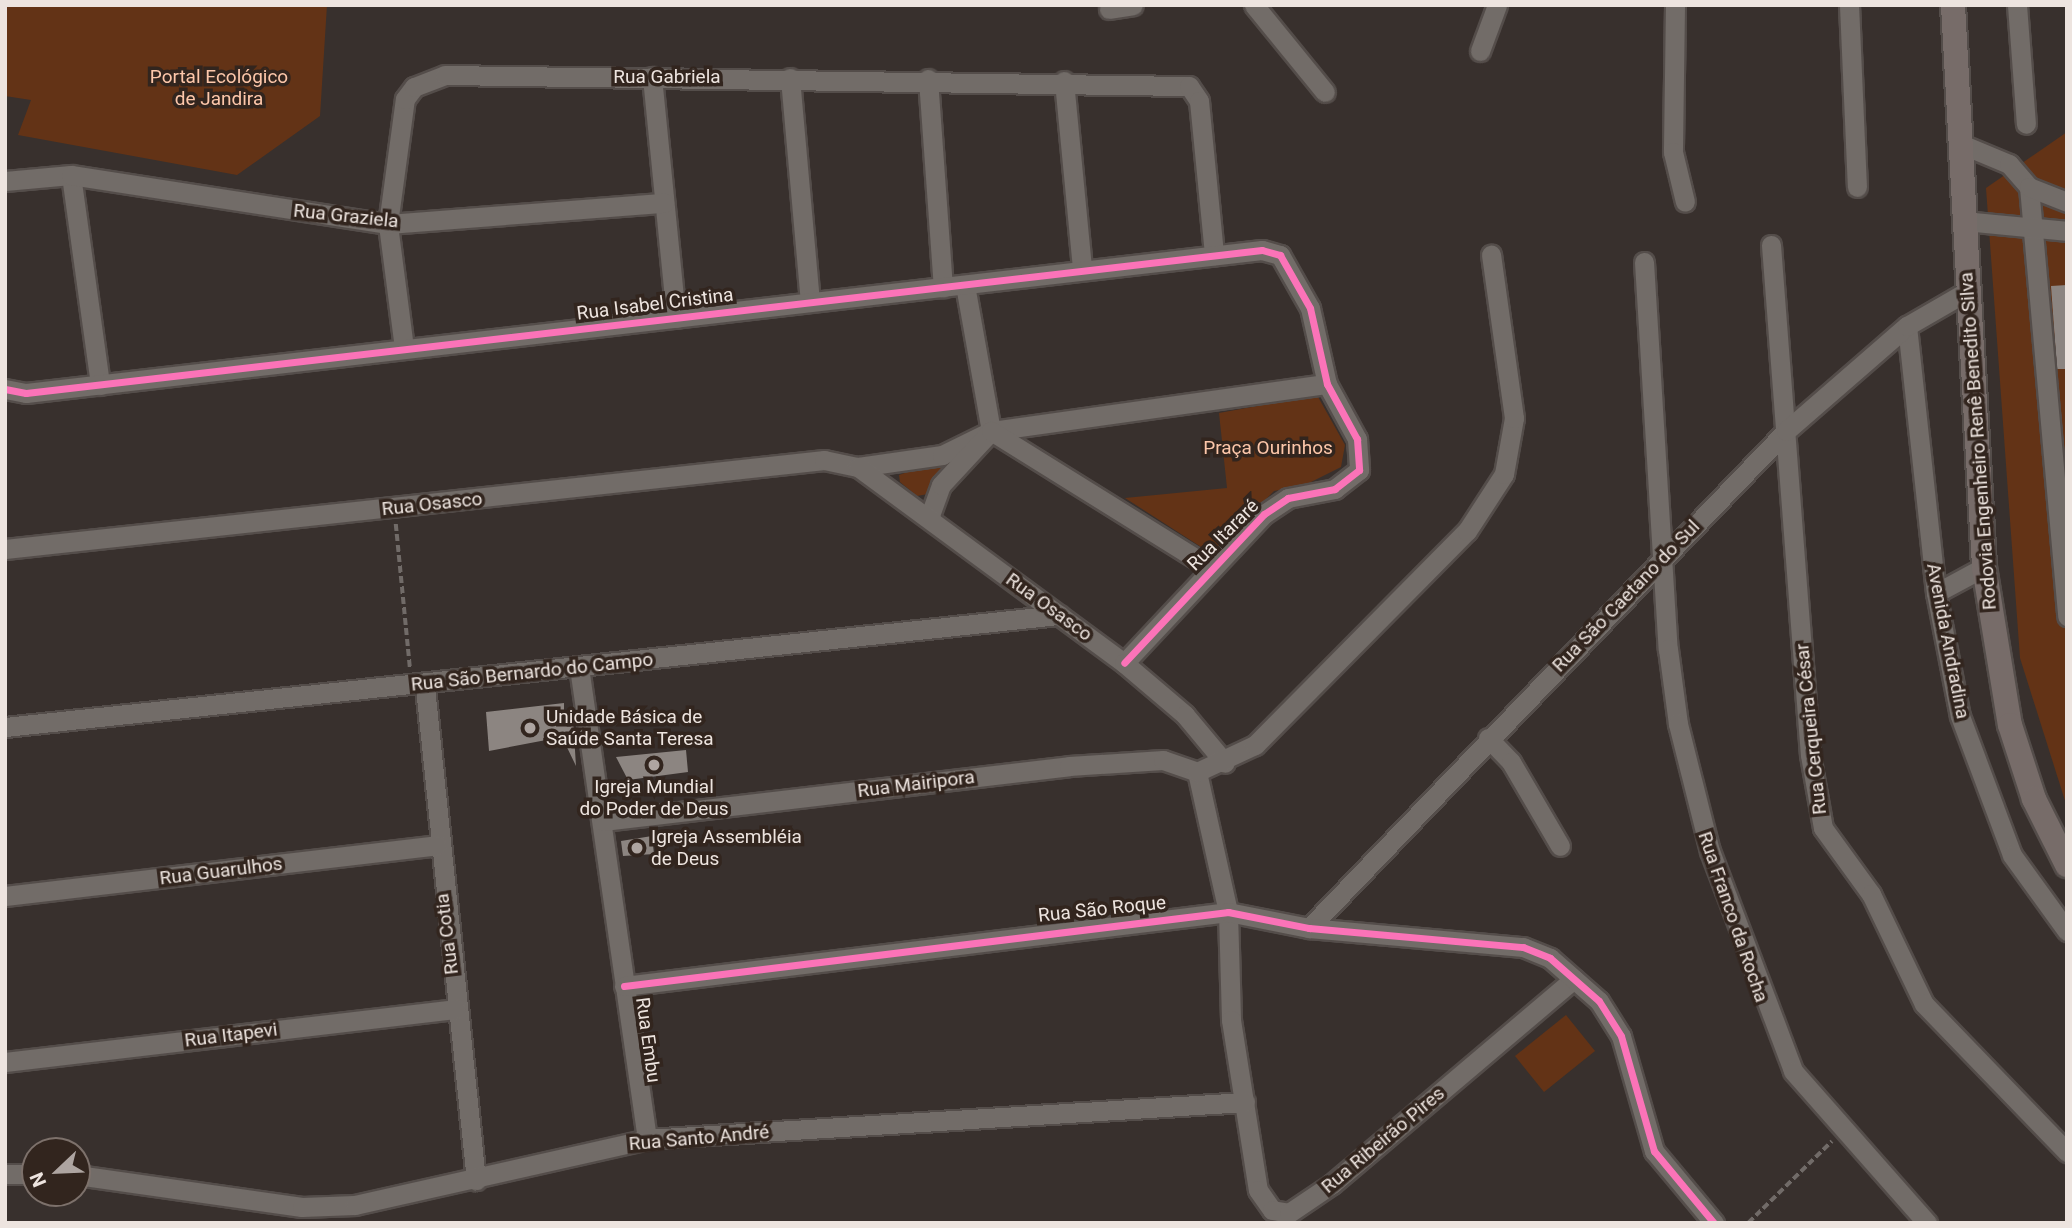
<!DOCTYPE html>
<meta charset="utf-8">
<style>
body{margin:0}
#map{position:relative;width:2072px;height:1228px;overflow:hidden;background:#38302d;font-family:Roboto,sans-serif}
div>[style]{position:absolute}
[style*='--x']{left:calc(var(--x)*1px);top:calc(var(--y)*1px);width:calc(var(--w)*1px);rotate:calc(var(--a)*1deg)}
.green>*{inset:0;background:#633316}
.building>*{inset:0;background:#8c8581}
.path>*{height:3.5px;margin-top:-1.75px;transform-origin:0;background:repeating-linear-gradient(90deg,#716b68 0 7px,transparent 0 10.5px)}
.roads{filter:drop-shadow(2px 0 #544d4a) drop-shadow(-2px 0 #544d4a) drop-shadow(0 2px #544d4a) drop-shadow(0 -2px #544d4a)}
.minor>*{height:19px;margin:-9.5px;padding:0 9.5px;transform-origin:9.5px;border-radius:9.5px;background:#726c68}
.major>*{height:24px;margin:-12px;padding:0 12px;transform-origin:12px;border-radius:12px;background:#776c69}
.cycleway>*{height:7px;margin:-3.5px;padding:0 3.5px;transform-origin:3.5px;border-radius:3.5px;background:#fb73b8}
.dots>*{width:19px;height:19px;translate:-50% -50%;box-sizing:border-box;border:4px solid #32251e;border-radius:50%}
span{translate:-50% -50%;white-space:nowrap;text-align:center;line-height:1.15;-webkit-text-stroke:7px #32251e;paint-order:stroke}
.park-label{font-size:19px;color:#fdc7aa}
.street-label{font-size:19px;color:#ede4df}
.poi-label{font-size:19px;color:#ede4df}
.left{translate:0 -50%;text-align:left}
.frame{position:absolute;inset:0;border:7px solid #ede4df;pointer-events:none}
.north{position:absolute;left:21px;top:1137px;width:70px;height:70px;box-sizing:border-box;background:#32251e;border:2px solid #7d716b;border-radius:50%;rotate:247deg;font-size:19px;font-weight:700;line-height:28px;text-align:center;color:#ede4df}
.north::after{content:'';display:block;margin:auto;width:24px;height:32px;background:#aea5a1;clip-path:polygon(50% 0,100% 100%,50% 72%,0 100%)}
</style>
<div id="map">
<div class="green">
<div style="clip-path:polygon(5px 5px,327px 5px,320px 116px,237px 175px,18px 135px,31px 100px,5px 96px)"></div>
<div style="clip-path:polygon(2067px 132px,2067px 807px,2020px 658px,1986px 188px)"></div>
<div style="clip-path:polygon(1317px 395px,1345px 445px,1341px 467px,1305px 485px,1274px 491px,1212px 554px,1125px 498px,1227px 488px,1219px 413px)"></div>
<div style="clip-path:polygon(948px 457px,951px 462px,928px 494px,917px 496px,900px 482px,899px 475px)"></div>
<div style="clip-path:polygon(1566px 1015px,1595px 1051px,1544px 1092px,1515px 1056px)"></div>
</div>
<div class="building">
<div style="clip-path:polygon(2067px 285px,2067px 369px,2057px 369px,2051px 286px)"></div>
<div style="clip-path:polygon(564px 703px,564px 718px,573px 719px,576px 766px,562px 737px,489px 751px,486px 712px)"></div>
<div style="clip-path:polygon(686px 750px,688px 772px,628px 780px,616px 757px)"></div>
<div style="clip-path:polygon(652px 836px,654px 854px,623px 856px,621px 841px)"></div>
</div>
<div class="path">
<div style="--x:396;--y:524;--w:144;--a:84.4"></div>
<div style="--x:1748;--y:1223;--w:117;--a:-44.3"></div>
</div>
<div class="roads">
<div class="minor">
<div style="--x:1254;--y:5;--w:112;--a:50.8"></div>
<div style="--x:1675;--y:5;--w:147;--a:90.8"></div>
<div style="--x:1673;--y:152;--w:51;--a:76.5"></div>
<div style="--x:1849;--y:5;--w:182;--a:87.5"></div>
<div style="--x:2017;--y:5;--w:119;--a:85.7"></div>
<div style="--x:1109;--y:9;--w:24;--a:-9"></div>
<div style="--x:1480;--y:51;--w:49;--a:-69.7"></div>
<div style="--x:652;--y:77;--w:242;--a:84.3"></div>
<div style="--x:790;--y:78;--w:224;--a:84.9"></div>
<div style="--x:928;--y:79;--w:209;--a:85.9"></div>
<div style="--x:1064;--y:81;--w:189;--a:84.5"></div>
<div style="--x:1961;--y:144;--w:52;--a:22.6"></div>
<div style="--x:2009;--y:164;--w:30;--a:49"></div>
<div style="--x:2029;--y:187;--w:431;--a:84.9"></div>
<div style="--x:71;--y:175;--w:212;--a:82.1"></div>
<div style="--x:5;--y:181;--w:66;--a:-5.2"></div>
<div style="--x:71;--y:175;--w:321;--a:8.8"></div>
<div style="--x:388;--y:224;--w:277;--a:-4.4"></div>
<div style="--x:2029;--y:187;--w:41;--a:21.5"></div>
<div style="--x:1964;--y:221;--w:103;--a:5.5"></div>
<div style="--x:1771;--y:245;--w:511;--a:85.63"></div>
<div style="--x:1810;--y:755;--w:74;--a:79.9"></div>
<div style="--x:1823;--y:828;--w:82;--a:54"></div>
<div style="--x:1871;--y:894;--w:122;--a:64.3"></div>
<div style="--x:1924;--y:1004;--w:206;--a:46"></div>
<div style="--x:1644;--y:262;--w:388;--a:86.5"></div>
<div style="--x:1668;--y:649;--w:76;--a:82.4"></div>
<div style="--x:1678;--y:724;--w:131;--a:75.9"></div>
<div style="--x:1710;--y:851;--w:235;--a:69.3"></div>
<div style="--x:1793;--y:1071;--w:203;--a:48.6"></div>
<div style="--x:965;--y:285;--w:148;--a:79.9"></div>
<div style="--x:1907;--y:326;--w:269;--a:83.8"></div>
<div style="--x:1936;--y:593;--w:125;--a:79"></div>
<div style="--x:1960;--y:716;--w:148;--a:69.5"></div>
<div style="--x:2012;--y:855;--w:94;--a:54.1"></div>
<div style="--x:404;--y:348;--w:125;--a:-97.4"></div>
<div style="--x:388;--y:224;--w:126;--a:-82.3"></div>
<div style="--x:405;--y:99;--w:15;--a:-53"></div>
<div style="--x:414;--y:87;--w:33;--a:-21"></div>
<div style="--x:445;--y:75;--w:744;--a:0.85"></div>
<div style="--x:1189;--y:86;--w:18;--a:56"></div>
<div style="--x:1199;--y:101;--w:155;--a:84.4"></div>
<div style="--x:5;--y:389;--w:21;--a:11"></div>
<div style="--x:26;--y:393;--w:1244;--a:-6.6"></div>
<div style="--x:1262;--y:250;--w:19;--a:16"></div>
<div style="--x:1280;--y:255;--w:61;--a:60.5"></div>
<div style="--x:1310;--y:308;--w:78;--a:77.4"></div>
<div style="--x:1327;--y:384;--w:63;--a:61.4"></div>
<div style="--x:1357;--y:439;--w:31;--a:86"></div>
<div style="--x:1359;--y:470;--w:31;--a:142"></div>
<div style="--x:1335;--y:489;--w:48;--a:169.2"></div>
<div style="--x:1288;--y:498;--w:29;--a:146"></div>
<div style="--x:1264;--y:514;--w:204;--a:133.2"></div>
<div style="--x:858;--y:467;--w:85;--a:-8.1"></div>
<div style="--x:942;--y:455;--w:55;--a:-26.1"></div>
<div style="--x:991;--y:431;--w:339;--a:-8"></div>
<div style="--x:929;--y:518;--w:35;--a:-70"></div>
<div style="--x:941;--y:485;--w:74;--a:-47.2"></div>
<div style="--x:991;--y:431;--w:259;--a:31.9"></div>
<div style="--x:5;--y:549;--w:824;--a:-6.2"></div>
<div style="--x:824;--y:460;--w:35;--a:12"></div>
<div style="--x:858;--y:467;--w:330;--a:36.4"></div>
<div style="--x:1124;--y:663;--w:80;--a:40.4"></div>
<div style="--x:1185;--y:715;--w:62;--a:50.2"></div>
<div style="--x:1936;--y:593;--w:55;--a:-28.4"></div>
<div style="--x:579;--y:667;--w:477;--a:81.8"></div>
<div style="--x:425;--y:687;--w:496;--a:84.1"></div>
<div style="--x:5;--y:727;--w:1060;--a:-6.07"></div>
<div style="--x:1488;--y:738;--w:33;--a:46"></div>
<div style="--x:1511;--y:762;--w:97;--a:59.7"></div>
<div style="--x:1197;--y:772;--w:143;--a:77.5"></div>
<div style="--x:1228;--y:912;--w:108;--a:88.4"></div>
<div style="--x:1231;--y:1020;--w:172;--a:81"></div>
<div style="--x:1258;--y:1190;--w:24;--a:55"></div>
<div style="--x:1272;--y:1210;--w:17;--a:10"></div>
<div style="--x:1289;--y:1213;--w:52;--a:-34"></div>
<div style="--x:1332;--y:1184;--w:317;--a:-40.3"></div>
<div style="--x:603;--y:821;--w:469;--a:-6.7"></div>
<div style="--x:1069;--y:766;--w:94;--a:-3.7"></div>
<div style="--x:1163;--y:760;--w:36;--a:19"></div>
<div style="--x:1197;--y:772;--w:64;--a:-25"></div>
<div style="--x:1255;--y:745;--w:301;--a:-45.3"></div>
<div style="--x:1467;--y:531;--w:68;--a:-57"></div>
<div style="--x:1504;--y:474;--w:57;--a:-79.9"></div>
<div style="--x:1514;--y:418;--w:165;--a:-98"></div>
<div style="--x:5;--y:896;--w:434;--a:-6.7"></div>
<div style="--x:1309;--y:928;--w:689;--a:-46.18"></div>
<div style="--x:1786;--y:431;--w:160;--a:-41"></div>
<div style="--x:1907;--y:326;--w:68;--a:-30"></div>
<div style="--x:624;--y:986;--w:609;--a:-6.98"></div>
<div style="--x:1228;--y:912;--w:83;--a:11.2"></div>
<div style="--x:1309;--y:928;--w:215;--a:5.1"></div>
<div style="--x:1523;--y:947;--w:29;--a:22"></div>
<div style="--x:1550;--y:958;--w:65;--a:41.3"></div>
<div style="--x:1599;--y:1001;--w:41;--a:57.8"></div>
<div style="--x:1621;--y:1036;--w:120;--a:74"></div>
<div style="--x:1654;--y:1151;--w:94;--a:50.2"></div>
<div style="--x:5;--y:1062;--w:454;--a:-6.7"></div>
<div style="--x:5;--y:1174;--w:30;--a:0"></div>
<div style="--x:77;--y:1175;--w:227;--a:8.1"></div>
<div style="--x:302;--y:1207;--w:53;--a:-2.2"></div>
<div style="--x:355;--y:1205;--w:299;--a:-12.7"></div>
<div style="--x:647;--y:1139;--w:599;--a:-3.54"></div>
</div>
<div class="major">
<div style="--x:1953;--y:5;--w:563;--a:86.84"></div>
<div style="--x:1984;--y:567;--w:160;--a:80.7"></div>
<div style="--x:2010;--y:725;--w:78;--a:72"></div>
<div style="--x:2034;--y:799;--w:74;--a:63.4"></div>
</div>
</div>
<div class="cycleway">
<div style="--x:5;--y:389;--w:21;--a:11"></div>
<div style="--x:26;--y:393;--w:1244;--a:-6.6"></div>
<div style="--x:1262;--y:250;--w:19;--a:16"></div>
<div style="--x:1280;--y:255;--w:61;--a:60.5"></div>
<div style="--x:1310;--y:308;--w:78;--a:77.4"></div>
<div style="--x:1327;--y:384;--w:63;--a:61.4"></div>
<div style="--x:1357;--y:439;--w:31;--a:86"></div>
<div style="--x:1359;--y:470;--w:31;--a:142"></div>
<div style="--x:1335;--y:489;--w:48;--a:169.2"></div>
<div style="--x:1288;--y:498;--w:29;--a:146"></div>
<div style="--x:1264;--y:514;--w:204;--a:133.2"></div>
<div style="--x:624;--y:986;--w:609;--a:-6.98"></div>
<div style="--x:1228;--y:912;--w:83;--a:11.2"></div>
<div style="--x:1309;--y:928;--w:215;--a:5.1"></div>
<div style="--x:1523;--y:947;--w:29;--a:22"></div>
<div style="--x:1550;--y:958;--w:65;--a:41.3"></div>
<div style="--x:1599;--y:1001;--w:41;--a:57.8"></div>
<div style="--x:1621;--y:1036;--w:120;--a:74"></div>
<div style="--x:1654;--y:1151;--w:94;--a:50.2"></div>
</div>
<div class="dots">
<div style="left:530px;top:728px;background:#aea5a1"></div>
<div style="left:654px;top:765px;background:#aea5a1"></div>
<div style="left:637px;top:848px;background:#aea5a1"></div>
</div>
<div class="park-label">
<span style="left:219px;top:88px">Portal Ecológico<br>de Jandira</span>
<span style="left:1268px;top:448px">Praça Ourinhos</span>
</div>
<div class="street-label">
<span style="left:667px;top:77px">Rua Gabriela</span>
<span style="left:346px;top:216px;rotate:6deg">Rua Graziela</span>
<span style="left:655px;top:304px;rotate:-7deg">Rua Isabel Cristina</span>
<span style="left:1978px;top:441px;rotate:-94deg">Rodovia Engenheiro Renê Benedito Silva</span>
<span style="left:432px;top:504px;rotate:-6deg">Rua Osasco</span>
<span style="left:1223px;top:535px;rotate:-45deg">Rua Itararé</span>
<span style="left:1626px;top:596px;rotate:-46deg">Rua São Caetano do Sul</span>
<span style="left:1049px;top:607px;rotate:36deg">Rua Osasco</span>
<span style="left:1948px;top:641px;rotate:79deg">Avenida Andradina</span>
<span style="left:532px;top:672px;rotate:-6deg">Rua São Bernardo do Campo</span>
<span style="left:1811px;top:729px;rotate:-96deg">Rua Cerqueira César</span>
<span style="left:916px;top:784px;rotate:-7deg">Rua Mairipora</span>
<span style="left:221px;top:871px;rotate:-7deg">Rua Guarulhos</span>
<span style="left:1102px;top:909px;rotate:-6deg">Rua São Roque</span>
<span style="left:1733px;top:917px;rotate:71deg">Rua Franco da Rocha</span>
<span style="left:447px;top:934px;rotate:-97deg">Rua Cotia</span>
<span style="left:231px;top:1035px;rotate:-7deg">Rua Itapevi</span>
<span style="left:648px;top:1040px;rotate:82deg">Rua Embu</span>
<span style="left:699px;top:1138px;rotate:-5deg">Rua Santo André</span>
<span style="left:1383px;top:1140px;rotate:-40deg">Rua Ribeirão Pires</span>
</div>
<div class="poi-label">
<span class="left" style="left:546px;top:728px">Unidade Básica de<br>Saúde Santa Teresa</span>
<span style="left:654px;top:798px">Igreja Mundial<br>do Poder de Deus</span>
<span class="left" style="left:651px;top:848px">Igreja Assembléia<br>de Deus</span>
</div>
<div class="frame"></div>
<div class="north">N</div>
</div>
